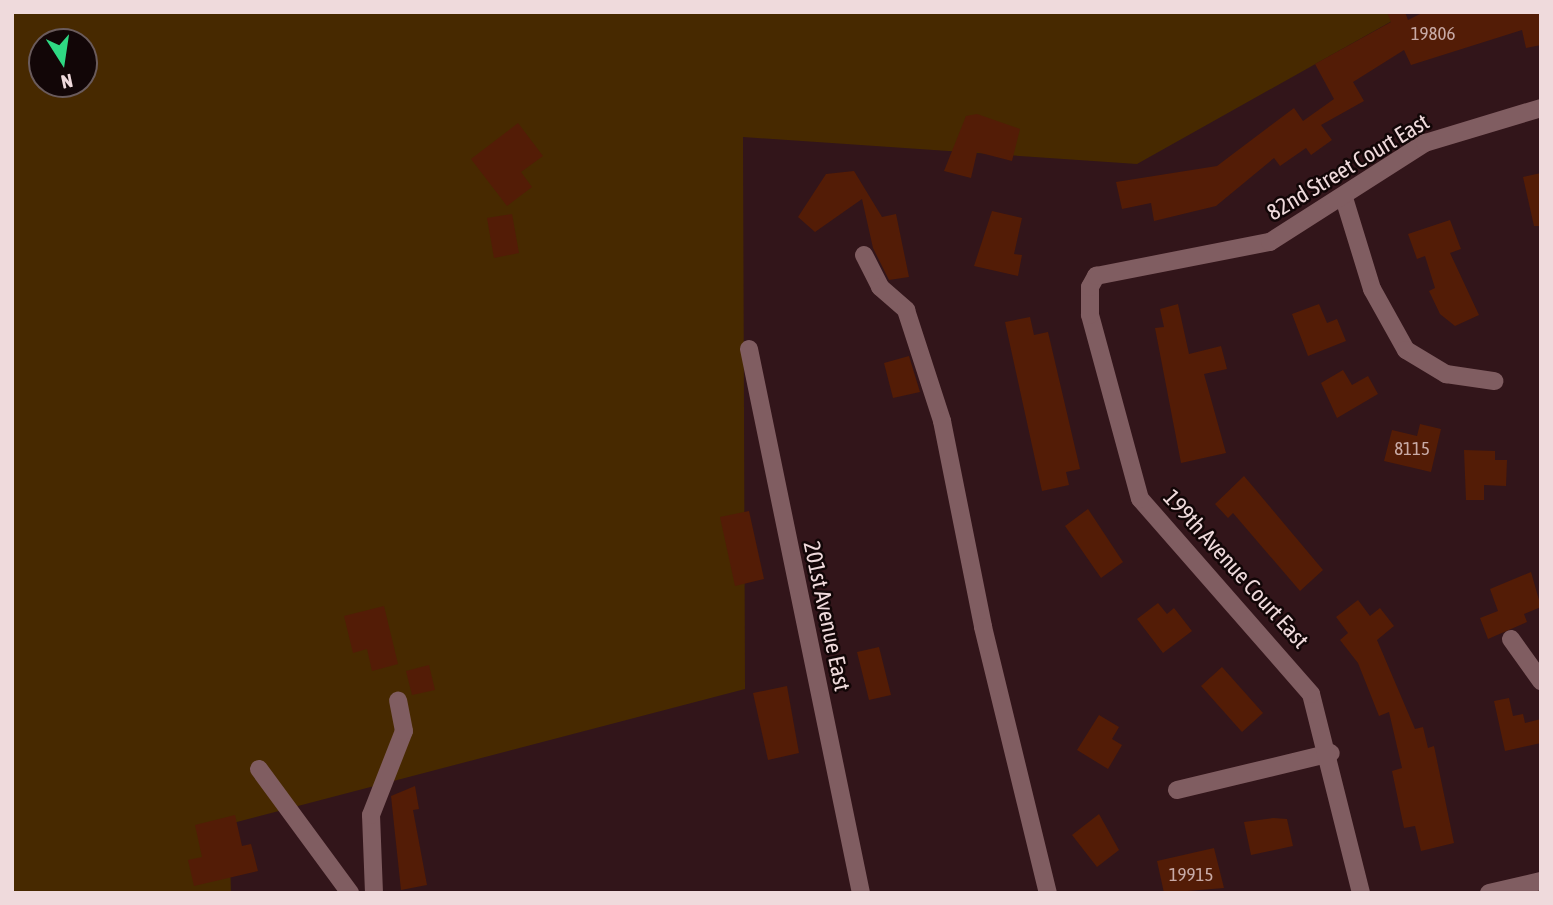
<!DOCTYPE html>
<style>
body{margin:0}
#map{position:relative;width:1553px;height:905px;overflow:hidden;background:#32151a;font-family:"Asap Condensed",sans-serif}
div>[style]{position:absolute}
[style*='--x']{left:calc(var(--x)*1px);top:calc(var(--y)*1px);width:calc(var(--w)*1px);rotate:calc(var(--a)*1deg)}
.green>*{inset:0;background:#472900}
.building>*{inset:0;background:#531c06}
.minor>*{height:18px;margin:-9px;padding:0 9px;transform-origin:9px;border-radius:9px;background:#805d61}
span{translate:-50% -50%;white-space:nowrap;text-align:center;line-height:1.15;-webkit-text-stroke:5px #120607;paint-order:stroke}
.number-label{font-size:19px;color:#c8aaa6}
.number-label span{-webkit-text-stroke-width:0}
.street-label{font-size:23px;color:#efdadc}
.frame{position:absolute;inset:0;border:14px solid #efdadc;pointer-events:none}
.north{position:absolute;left:28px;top:28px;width:70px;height:70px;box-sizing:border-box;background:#120607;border:2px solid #6a5b5c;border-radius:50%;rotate:168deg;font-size:19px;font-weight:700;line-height:28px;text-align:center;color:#efdadc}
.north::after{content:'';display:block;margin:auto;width:24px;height:32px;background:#2fd883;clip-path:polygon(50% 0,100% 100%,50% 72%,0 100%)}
</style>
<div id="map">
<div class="green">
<div style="clip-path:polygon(evenodd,12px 12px,1408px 12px,1137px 164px,743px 137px,745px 689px,229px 824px,231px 893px,12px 893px,12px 12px,42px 42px,84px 42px,84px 84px,42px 84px,42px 42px)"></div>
</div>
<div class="building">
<div style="clip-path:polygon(1387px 12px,1405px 12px,1408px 20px,1424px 12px,1541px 12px,1541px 45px,1526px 48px,1522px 30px,1411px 65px,1404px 50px,1353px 82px,1364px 101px,1321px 125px,1332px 140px,1311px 155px,1306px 148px,1280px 166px,1274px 158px,1216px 206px,1154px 221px,1151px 203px,1122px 209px,1116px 182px,1217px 166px,1294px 108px,1303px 121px,1334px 99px,1315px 64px,1391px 22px)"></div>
<div style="clip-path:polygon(977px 114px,1020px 129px,1012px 161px,977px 152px,971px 178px,944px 171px,966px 116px)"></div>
<div style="clip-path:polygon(518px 123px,543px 156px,521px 172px,532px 187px,507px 206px,471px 159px)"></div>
<div style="clip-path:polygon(854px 171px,882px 217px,896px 214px,909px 277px,889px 280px,873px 248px,862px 199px,815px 232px,798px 217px,826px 174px)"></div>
<div style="clip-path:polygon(1541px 173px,1541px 226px,1534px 226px,1523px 177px)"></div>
<div style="clip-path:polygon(992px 211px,1022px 218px,1014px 254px,1022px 255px,1018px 276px,974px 266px)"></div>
<div style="clip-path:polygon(512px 214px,519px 253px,494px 258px,487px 218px)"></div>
<div style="clip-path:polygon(1450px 220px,1461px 249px,1450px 253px,1479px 315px,1455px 326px,1440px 314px,1429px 291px,1435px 288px,1425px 256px,1417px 259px,1408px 234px)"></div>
<div style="clip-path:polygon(1178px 304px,1189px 354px,1221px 346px,1227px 369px,1204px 374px,1226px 453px,1181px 463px,1155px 328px,1164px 327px,1160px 309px)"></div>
<div style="clip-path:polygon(1319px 304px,1327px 323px,1337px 319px,1346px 341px,1308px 356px,1292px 314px)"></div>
<div style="clip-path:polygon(1030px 317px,1034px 335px,1048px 332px,1080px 469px,1066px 472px,1069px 485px,1042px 491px,1005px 322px)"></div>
<div style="clip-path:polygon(909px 356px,920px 392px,893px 398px,884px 363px)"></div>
<div style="clip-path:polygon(1343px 370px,1352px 385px,1368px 376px,1378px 394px,1337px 418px,1321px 383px)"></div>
<div style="clip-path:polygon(1420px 424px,1441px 429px,1431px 472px,1384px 461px,1392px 430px,1417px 436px)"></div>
<div style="clip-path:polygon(1464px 450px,1495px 451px,1495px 460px,1507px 460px,1506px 486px,1484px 485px,1484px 500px,1466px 500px)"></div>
<div style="clip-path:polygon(1244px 476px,1323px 570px,1300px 591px,1233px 513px,1228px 518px,1215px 504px)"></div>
<div style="clip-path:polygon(1088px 509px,1123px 562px,1101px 578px,1065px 526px)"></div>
<div style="clip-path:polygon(749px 511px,764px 579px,735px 586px,720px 517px)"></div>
<div style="clip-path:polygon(1531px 572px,1541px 607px,1524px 614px,1527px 622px,1488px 639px,1480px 618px,1498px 611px,1490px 589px)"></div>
<div style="clip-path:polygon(1358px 600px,1370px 616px,1380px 608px,1394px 626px,1377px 640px,1415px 729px,1423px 727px,1428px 748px,1434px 746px,1454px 843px,1421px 851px,1415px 826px,1404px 828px,1392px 771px,1402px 768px,1389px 712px,1379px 716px,1358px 663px,1340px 640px,1348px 633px,1336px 617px)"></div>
<div style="clip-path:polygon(1158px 603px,1167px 614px,1174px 608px,1192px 631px,1163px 653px,1137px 619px)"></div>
<div style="clip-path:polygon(384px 606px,398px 664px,372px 671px,367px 649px,353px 653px,344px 616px)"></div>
<div style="clip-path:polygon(879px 647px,891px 695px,869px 700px,857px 652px)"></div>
<div style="clip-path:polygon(429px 665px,435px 690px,412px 695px,406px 671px)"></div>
<div style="clip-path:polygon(1222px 667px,1263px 713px,1242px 732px,1201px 686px)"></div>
<div style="clip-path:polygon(787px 686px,799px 753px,768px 760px,753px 693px)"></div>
<div style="clip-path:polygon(1509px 698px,1513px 716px,1523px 714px,1525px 723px,1541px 719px,1541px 743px,1505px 751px,1494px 701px)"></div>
<div style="clip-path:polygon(1099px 715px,1119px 727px,1112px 739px,1122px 745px,1108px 769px,1077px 750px)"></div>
<div style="clip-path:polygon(415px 786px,419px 809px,413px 810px,427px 885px,401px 890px,391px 796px)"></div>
<div style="clip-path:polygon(1099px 814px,1119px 850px,1097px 867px,1072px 835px)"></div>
<div style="clip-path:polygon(235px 815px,242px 846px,251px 844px,258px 871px,194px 886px,188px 860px,202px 857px,195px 825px)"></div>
<div style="clip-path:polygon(1273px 818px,1287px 819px,1293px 846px,1251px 855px,1244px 822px)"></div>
<div style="clip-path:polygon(1214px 848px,1224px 888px,1164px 893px,1157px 861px)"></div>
</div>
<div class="minor">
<div style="--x:1344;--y:198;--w:95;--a:72.9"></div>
<div style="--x:1372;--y:289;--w:70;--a:60.9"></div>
<div style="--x:1406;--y:350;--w:47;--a:31"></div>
<div style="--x:1446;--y:374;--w:49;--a:8.3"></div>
<div style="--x:864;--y:255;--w:36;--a:63"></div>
<div style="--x:880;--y:287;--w:35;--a:41"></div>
<div style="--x:906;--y:310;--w:117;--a:72"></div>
<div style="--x:942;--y:421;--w:210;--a:78.7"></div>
<div style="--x:983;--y:627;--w:274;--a:76.3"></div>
<div style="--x:749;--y:349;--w:555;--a:78.37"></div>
<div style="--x:1511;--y:639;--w:52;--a:54.5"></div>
<div style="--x:259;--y:769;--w:154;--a:53.7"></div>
<div style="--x:1177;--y:790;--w:158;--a:-13.5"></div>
<div style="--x:374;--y:893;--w:78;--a:-92.2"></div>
<div style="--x:371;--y:815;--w:90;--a:-68.6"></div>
<div style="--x:404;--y:731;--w:31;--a:-101"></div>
<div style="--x:1361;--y:893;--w:205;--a:-104.1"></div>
<div style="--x:1311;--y:694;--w:259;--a:-131.2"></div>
<div style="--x:1140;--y:499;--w:191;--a:-105.2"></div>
<div style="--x:1090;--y:315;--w:28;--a:-90"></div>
<div style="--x:1090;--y:287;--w:13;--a:-61"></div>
<div style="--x:1096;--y:276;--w:177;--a:-11.1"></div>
<div style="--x:1270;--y:242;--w:184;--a:-32.6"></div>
<div style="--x:1425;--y:143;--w:121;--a:-16.8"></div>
<div style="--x:1489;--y:893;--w:53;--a:-13"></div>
</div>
<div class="number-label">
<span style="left:1433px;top:34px">19806</span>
<span style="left:1412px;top:449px">8115</span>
<span style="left:1191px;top:875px">19915</span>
</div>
<div class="street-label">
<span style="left:1348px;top:167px;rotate:-31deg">82nd Street Court East</span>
<span style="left:1236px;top:569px;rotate:48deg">199th Avenue Court East</span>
<span style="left:827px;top:616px;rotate:78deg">201st Avenue East</span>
</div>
<div class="frame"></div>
<div class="north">N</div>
</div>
